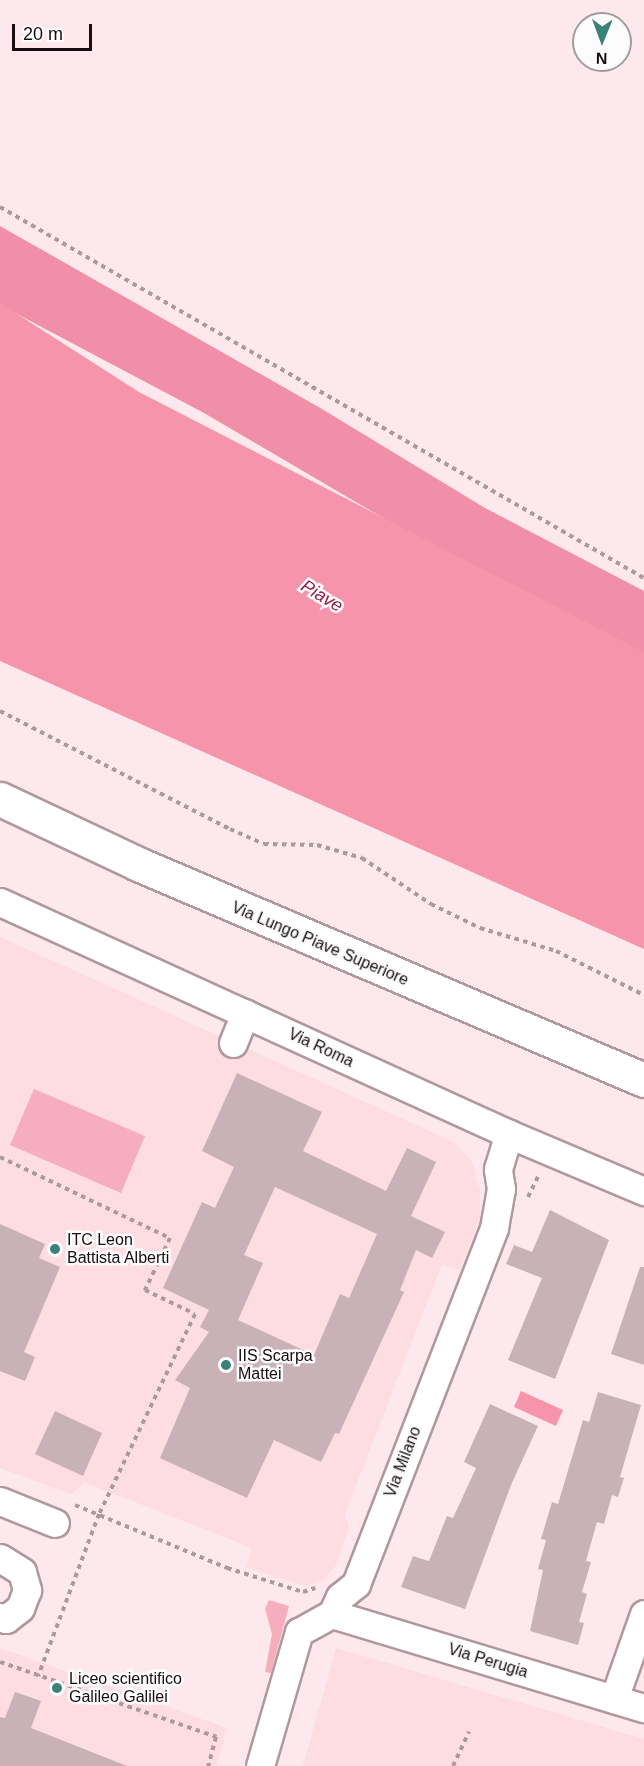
<!DOCTYPE html>
<style>
body{margin:0}
#map{position:relative;width:644px;height:1766px;overflow:hidden;background:#fde9ed;font-family:Arial,sans-serif}
div>[style]{position:absolute}
[style*='--x']{left:calc(var(--x)*1px);top:calc(var(--y)*1px);width:calc(var(--w)*1px);rotate:calc(var(--a)*1deg)}
.built>*{inset:0;background:#fddce2}
.green>*{inset:0;background:#f6adbd}
.forest>*{inset:0;background:#f08fa7}
.water>*{inset:0;background:#f694ac}
.building>*{inset:0;background:#c9b2b7}
.path>*{height:4px;margin-top:-2px;transform-origin:0;background:repeating-linear-gradient(90deg,#aa9a9e 0 4.5px,transparent 0 9px)}
.roads{filter:drop-shadow(2px 0 #b0999e) drop-shadow(-2px 0 #b0999e) drop-shadow(0 2px #b0999e) drop-shadow(0 -2px #b0999e)}
.minor>*{height:27px;margin:-13.5px;padding:0 13.5px;transform-origin:13.5px;border-radius:13.5px;background:#fff}
.major>*{height:33px;margin:-16.5px;padding:0 16.5px;transform-origin:16.5px;border-radius:16.5px;background:#fff}
.dots>*{width:16px;height:16px;translate:-50% -50%;box-sizing:border-box;border:3px solid #fcfcfc;border-radius:50%}
span{translate:-50% -50%;white-space:nowrap;text-align:center;line-height:1.15;-webkit-text-stroke:5px #fcfcfc;paint-order:stroke}
.street-label{font-size:16px;color:#160e10}
.poi-label{font-size:16px;color:#160e10}
.left{translate:0 -50%;text-align:left}
.water-label{font-size:18px;color:#922049;font-style:italic}
.north{position:absolute;left:572px;top:12px;width:60px;height:60px;box-sizing:border-box;background:#fcfcfc;border:2px solid #a09d9e;border-radius:50%;rotate:181deg;font-size:16px;font-weight:700;line-height:24px;text-align:center;color:#160e10}
.north::after{content:'';display:block;margin:auto;width:21px;height:27px;background:#3a817a;clip-path:polygon(50% 0,100% 100%,50% 72%,0 100%)}
.scale{position:absolute;left:12px;top:24px;width:80px;height:27px;box-sizing:border-box;border:3px solid #160e10;border-top:0;padding-left:8px;font-size:18px;line-height:21px;white-space:nowrap;color:#160e10;-webkit-text-stroke:4px #fcfcfc;paint-order:stroke}
</style>
<div id="map">
<div class="built">
<div style="clip-path:polygon(0 937px,454px 1142px,472px 1162px,480px 1191px,480px 1219px,459px 1270px,442px 1264px,345px 1514px,349px 1527px,335px 1567px,324px 1579px,306px 1586px,269px 1575px,246px 1567px,252px 1548px,94px 1486px,85px 1483px,71px 1494px,0 1468px)"></div>
<div style="clip-path:polygon(0 1648px,227px 1728px,217px 1766px,0 1766px)"></div>
<div style="clip-path:polygon(336px 1648px,644px 1739px,644px 1766px,303px 1766px)"></div>
</div>
<div class="green">
<div style="clip-path:polygon(34px 1089px,145px 1136px,121px 1193px,10px 1145px)"></div>
<div style="clip-path:polygon(269px 1600px,289px 1606px,271px 1673px,265px 1672px,272px 1634px,265px 1609px)"></div>
</div>
<div class="forest">
<div style="clip-path:polygon(0 226px,322px 409px,485px 508px,644px 591px,644px 671px,204px 413px,0 305px)"></div>
</div>
<div class="water">
<div style="clip-path:polygon(0 303px,139px 392px,644px 652px,644px 949px,0 661px)"></div>
<div style="clip-path:polygon(521px 1391px,563px 1410px,556px 1426px,514px 1407px)"></div>
</div>
<div class="building">
<div style="clip-path:polygon(evenodd,237px 1073px,322px 1112px,303px 1151px,386px 1191px,407px 1148px,436px 1162px,411px 1216px,445px 1232px,432px 1258px,416px 1250px,400px 1290px,404px 1292px,339px 1434px,335px 1433px,321px 1462px,274px 1440px,247px 1498px,160px 1458px,190px 1388px,175px 1380px,209px 1332px,200px 1327px,209px 1310px,163px 1288px,202px 1202px,215px 1208px,234px 1167px,202px 1151px,237px 1073px,275px 1187px,377px 1234px,349px 1298px,340px 1294px,314px 1355px,238px 1320px,263px 1263px,244px 1255px,275px 1187px)"></div>
<div style="clip-path:polygon(550px 1210px,609px 1240px,555px 1379px,508px 1360px,542px 1278px,506px 1264px,514px 1245px,532px 1252px)"></div>
<div style="clip-path:polygon(0 1224px,45px 1244px,39px 1258px,60px 1267px,24px 1352px,35px 1357px,25px 1381px,0 1371px)"></div>
<div style="clip-path:polygon(640px 1267px,644px 1267px,644px 1365px,611px 1354px)"></div>
<div style="clip-path:polygon(598px 1392px,641px 1405px,620px 1477px,624px 1478px,618px 1497px,612px 1495px,604px 1524px,597px 1522px,586px 1561px,591px 1562px,582px 1592px,587px 1594px,579px 1622px,584px 1623px,578px 1645px,530px 1631px,543px 1570px,538px 1569px,546px 1540px,541px 1539px,552px 1502px,558px 1504px,583px 1420px,589px 1422px)"></div>
<div style="clip-path:polygon(490px 1404px,538px 1426px,511px 1485px,465px 1609px,401px 1587px,413px 1556px,429px 1561px,447px 1516px,453px 1518px,476px 1468px,464px 1462px)"></div>
<div style="clip-path:polygon(55px 1411px,102px 1433px,83px 1476px,35px 1454px)"></div>
<div style="clip-path:polygon(15px 1692px,41px 1701px,31px 1728px,127px 1766px,0 1766px,0 1717px,5px 1718px)"></div>
</div>
<div class="path">
<div style="--x:0;--y:207;--w:743;--a:29.95"></div>
<div style="--x:0;--y:711;--w:259;--a:27.2"></div>
<div style="--x:230;--y:829;--w:37;--a:24"></div>
<div style="--x:264;--y:844;--w:53;--a:1.1"></div>
<div style="--x:317;--y:845;--w:47;--a:16.1"></div>
<div style="--x:362;--y:858;--w:83;--a:33.7"></div>
<div style="--x:431;--y:904;--w:55;--a:26.1"></div>
<div style="--x:480;--y:928;--w:79;--a:16.8"></div>
<div style="--x:556;--y:951;--w:98;--a:26.6"></div>
<div style="--x:0;--y:1157;--w:188;--a:25.5"></div>
<div style="--x:170;--y:1238;--w:58;--a:115.7"></div>
<div style="--x:145;--y:1290;--w:55;--a:25.6"></div>
<div style="--x:195;--y:1314;--w:222;--a:115.6"></div>
<div style="--x:99;--y:1514;--w:173;--a:110.6"></div>
<div style="--x:528;--y:1197;--w:25;--a:-64"></div>
<div style="--x:75;--y:1505;--w:165;--a:22.5"></div>
<div style="--x:227;--y:1568;--w:80;--a:17.5"></div>
<div style="--x:303;--y:1592;--w:13;--a:-18"></div>
<div style="--x:0;--y:1662;--w:229;--a:19.1"></div>
<div style="--x:216;--y:1737;--w:30;--a:105"></div>
<div style="--x:453;--y:1766;--w:38;--a:-65"></div>
</div>
<div class="roads">
<div class="minor">
<div style="--x:0;--y:902;--w:559;--a:24.5"></div>
<div style="--x:509;--y:1134;--w:147;--a:22.9"></div>
<div style="--x:233;--y:1043;--w:32;--a:-68"></div>
<div style="--x:0;--y:1501;--w:59;--a:21.8"></div>
<div style="--x:0;--y:1558;--w:26;--a:32"></div>
<div style="--x:22;--y:1572;--w:19;--a:74"></div>
<div style="--x:27;--y:1590;--w:19;--a:111"></div>
<div style="--x:20;--y:1608;--w:18;--a:142"></div>
<div style="--x:6;--y:1619;--w:6;--a:-162"></div>
<div style="--x:332;--y:1614;--w:326;--a:16.8"></div>
<div style="--x:614;--y:1699;--w:90;--a:-70.6"></div>
<div style="--x:260;--y:1766;--w:140;--a:-73.8"></div>
<div style="--x:299;--y:1632;--w:38;--a:-29"></div>
<div style="--x:332;--y:1614;--w:19;--a:-65"></div>
<div style="--x:340;--y:1597;--w:21;--a:-39"></div>
<div style="--x:356;--y:1584;--w:382;--a:-68.8"></div>
<div style="--x:494;--y:1228;--w:40;--a:-80"></div>
<div style="--x:501;--y:1189;--w:20;--a:-99"></div>
<div style="--x:498;--y:1169;--w:37;--a:-73"></div>
</div>
<div class="major">
<div style="--x:0;--y:799;--w:153;--a:25.2"></div>
<div style="--x:138;--y:864;--w:550;--a:23.12"></div>
</div>
</div>
<div class="dots">
<div style="left:55px;top:1249px;background:#3a817a"></div>
<div style="left:226px;top:1365px;background:#3a817a"></div>
<div style="left:57px;top:1688px;background:#3a817a"></div>
</div>
<div class="street-label">
<span style="left:320px;top:944px;rotate:23deg">Via Lungo Piave Superiore</span>
<span style="left:321px;top:1048px;rotate:25deg">Via Roma</span>
<span style="left:403px;top:1462px;rotate:-69deg">Via Milano</span>
<span style="left:488px;top:1661px;rotate:17deg">Via Perugia</span>
</div>
<div class="poi-label">
<span class="left" style="left:67px;top:1249px">ITC Leon<br>Battista Alberti</span>
<span class="left" style="left:238px;top:1365px">IIS Scarpa<br>Mattei</span>
<span class="left" style="left:69px;top:1688px">Liceo scientifico<br>Galileo Galilei</span>
</div>
<div class="water-label">
<span style="left:322px;top:596px;rotate:31deg">Piave</span>
</div>
<div class="north">N</div>
<div class="scale">20 m</div>
</div>
